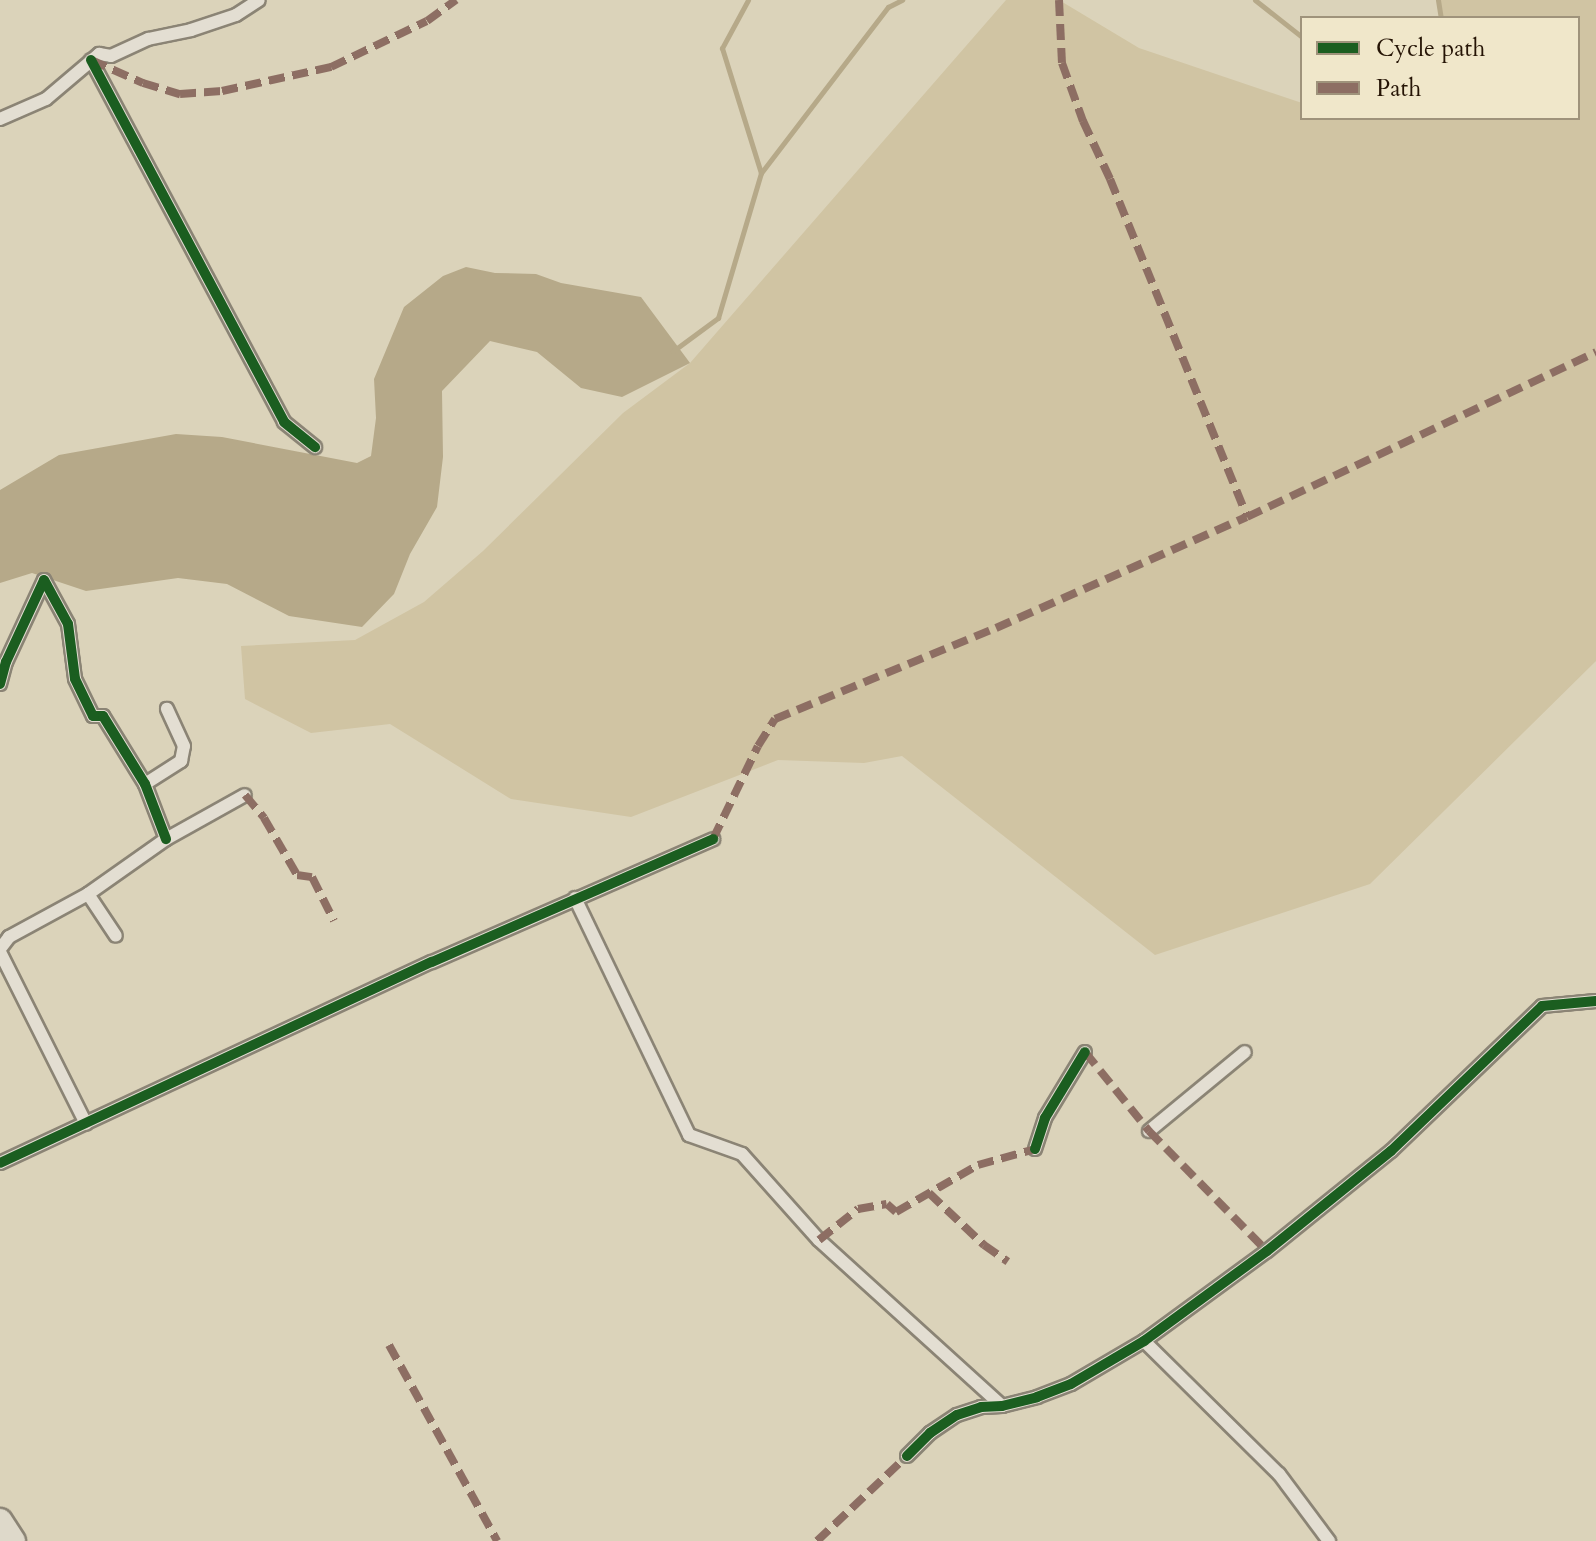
<!DOCTYPE html>
<style>
body{margin:0}
#map{position:relative;width:1596px;height:1541px;overflow:hidden;background:#dbd3ba;font-family:Cardo,serif}
div>[style]{position:absolute}
[style*='--x']{left:calc(var(--x)*1px);top:calc(var(--y)*1px);width:calc(var(--w)*1px);rotate:calc(var(--a)*1deg)}
.green>*{inset:0;background:#d0c4a3}
.water>*{inset:0;background:#b6a989}
.stream>*{height:5px;margin:-2.5px;padding:0 2.5px;transform-origin:2.5px;border-radius:2.5px;background:#b6a989}
.roads{filter:drop-shadow(2px 0 #8b8475) drop-shadow(-2px 0 #8b8475) drop-shadow(0 2px #8b8475) drop-shadow(0 -2px #8b8475)}
.street>*{height:12px;margin:-6px;padding:0 6px;transform-origin:6px;border-radius:6px;background:#e3ded2}
.highway>*{height:24px;margin:-12px;padding:0 12px;transform-origin:12px;border-radius:12px;background:#ded9ca}
.quiet>*{height:8px;margin-top:-4px;transform-origin:0;background:repeating-linear-gradient(90deg,#8d6e63 0 16px,transparent 0 24px)}
.cycleway>*{height:10px;margin:-5px;padding:0 5px;transform-origin:5px;border-radius:5px;background:#1b5e20}
span{translate:-50% -50%;white-space:nowrap;text-align:center;line-height:1.15;-webkit-text-stroke:6px #f0e7ca;paint-order:stroke}
.legend{position:absolute;left:1300px;top:16px;width:280px;height:104px;box-sizing:border-box;background:#f0e7ca;border:2px solid #9f937b;margin:0;padding:10px 14px;list-style:none;font-size:24px;color:#251405}
.legend li{display:flex;align-items:center;gap:16px;height:40px}
.legend b{width:40px;border:2px solid #9f937b}
</style>
<div id="map">
<div class="green">
<div style="clip-path:polygon(1006px 0,1059px 0,1139px 48px,1302px 103px,1302px 118px,1578px 118px,1578px 18px,1441px 18px,1438px 0,1596px 0,1596px 661px,1370px 884px,1155px 955px,902px 756px,864px 763px,778px 760px,631px 817px,511px 799px,390px 724px,311px 733px,245px 699px,241px 646px,355px 640px,424px 602px,483px 551px,623px 413px,690px 363px)"></div>
</div>
<div class="water">
<div style="clip-path:polygon(466px 267px,495px 273px,536px 274px,561px 283px,641px 297px,690px 363px,622px 397px,581px 388px,537px 352px,490px 341px,442px 391px,443px 457px,437px 507px,410px 554px,394px 594px,362px 627px,289px 616px,227px 584px,178px 578px,86px 591px,32px 573px,0 583px,0 490px,59px 455px,176px 434px,222px 437px,357px 463px,371px 456px,376px 418px,374px 379px,404px 307px,443px 276px)"></div>
</div>
<div class="stream">
<div style="--x:748;--y:0;--w:55;--a:118.4"></div>
<div style="--x:722;--y:48;--w:131;--a:72.7"></div>
<div style="--x:1255;--y:0;--w:60;--a:38.2"></div>
<div style="--x:1438;--y:0;--w:18;--a:81"></div>
<div style="--x:673;--y:351;--w:56;--a:-36.3"></div>
<div style="--x:718;--y:318;--w:151;--a:-73.5"></div>
<div style="--x:761;--y:173;--w:209;--a:-52.6"></div>
<div style="--x:888;--y:7;--w:16;--a:-27"></div>
</div>
<div class="roads">
<div class="street">
<div style="--x:91;--y:60;--w:410;--a:61.9"></div>
<div style="--x:284;--y:422;--w:40;--a:39"></div>
<div style="--x:0;--y:119;--w:50;--a:-23.5"></div>
<div style="--x:46;--y:99;--w:70;--a:-40.3"></div>
<div style="--x:99;--y:54;--w:12;--a:9"></div>
<div style="--x:111;--y:56;--w:41;--a:-24.7"></div>
<div style="--x:148;--y:39;--w:44;--a:-11.8"></div>
<div style="--x:191;--y:30;--w:47;--a:-18.4"></div>
<div style="--x:236;--y:15;--w:27;--a:-33"></div>
<div style="--x:0;--y:684;--w:23;--a:-75"></div>
<div style="--x:6;--y:662;--w:90;--a:-65.1"></div>
<div style="--x:44;--y:580;--w:50;--a:61.4"></div>
<div style="--x:68;--y:624;--w:55;--a:82.7"></div>
<div style="--x:75;--y:679;--w:41;--a:64.1"></div>
<div style="--x:93;--y:716;--w:10;--a:0"></div>
<div style="--x:103;--y:716;--w:80;--a:58.3"></div>
<div style="--x:145;--y:784;--w:59;--a:69.1"></div>
<div style="--x:145;--y:784;--w:43;--a:-32.6"></div>
<div style="--x:181;--y:761;--w:15;--a:-79"></div>
<div style="--x:184;--y:746;--w:41;--a:-114.7"></div>
<div style="--x:88;--y:894;--w:50;--a:56.3"></div>
<div style="--x:575;--y:898;--w:263;--a:64.3"></div>
<div style="--x:689;--y:1135;--w:56;--a:19.7"></div>
<div style="--x:742;--y:1154;--w:115;--a:48.2"></div>
<div style="--x:819;--y:1240;--w:247;--a:42.2"></div>
<div style="--x:0;--y:949;--w:15;--a:-53"></div>
<div style="--x:9;--y:937;--w:90;--a:-28.6"></div>
<div style="--x:88;--y:894;--w:95;--a:-35.2"></div>
<div style="--x:166;--y:839;--w:90;--a:-29.1"></div>
<div style="--x:0;--y:952;--w:192;--a:63.4"></div>
<div style="--x:1149;--y:1131;--w:124;--a:-39.5"></div>
<div style="--x:1035;--y:1149;--w:33;--a:-72"></div>
<div style="--x:1045;--y:1118;--w:77;--a:-58.8"></div>
<div style="--x:0;--y:1163;--w:476;--a:-25"></div>
<div style="--x:432;--y:962;--w:307;--a:-23.6"></div>
<div style="--x:1144;--y:1341;--w:190;--a:44.6"></div>
<div style="--x:1279;--y:1474;--w:84;--a:53.3"></div>
<div style="--x:907;--y:1456;--w:33;--a:-45"></div>
<div style="--x:930;--y:1433;--w:32;--a:-34"></div>
<div style="--x:957;--y:1415;--w:25;--a:-18"></div>
<div style="--x:981;--y:1407;--w:21;--a:-3"></div>
<div style="--x:1002;--y:1406;--w:36;--a:-14"></div>
<div style="--x:1037;--y:1397;--w:36;--a:-21"></div>
<div style="--x:1071;--y:1384;--w:85;--a:-30.5"></div>
<div style="--x:1144;--y:1341;--w:152;--a:-36.2"></div>
<div style="--x:1267;--y:1251;--w:159;--a:-38.9"></div>
<div style="--x:1391;--y:1151;--w:209;--a:-43.8"></div>
<div style="--x:1542;--y:1006;--w:54;--a:-5.3"></div>
</div>
<div class="highway">
<div style="--x:0;--y:1521;--w:24;--a:57"></div>
</div>
</div>
<div class="quiet">
<div style="--x:1059;--y:0;--w:63;--a:87.3"></div>
<div style="--x:1062;--y:63;--w:62;--a:70.1"></div>
<div style="--x:1083;--y:121;--w:64;--a:65"></div>
<div style="--x:1110;--y:179;--w:365;--a:67.9"></div>
<div style="--x:91;--y:60;--w:57;--a:23.9"></div>
<div style="--x:143;--y:83;--w:39;--a:17"></div>
<div style="--x:180;--y:94;--w:42;--a:-4.1"></div>
<div style="--x:222;--y:91;--w:112;--a:-12.4"></div>
<div style="--x:331;--y:67;--w:106;--a:-25.6"></div>
<div style="--x:427;--y:21;--w:36;--a:-36"></div>
<div style="--x:245;--y:795;--w:30;--a:50"></div>
<div style="--x:264;--y:818;--w:66;--a:59.9"></div>
<div style="--x:297;--y:875;--w:15;--a:8"></div>
<div style="--x:312;--y:877;--w:49;--a:63.4"></div>
<div style="--x:713;--y:839;--w:103;--a:-64.2"></div>
<div style="--x:758;--y:746;--w:32;--a:-58"></div>
<div style="--x:775;--y:719;--w:239;--a:-22.4"></div>
<div style="--x:996;--y:628;--w:274;--a:-23.9"></div>
<div style="--x:1247;--y:517;--w:386;--a:-25.3"></div>
<div style="--x:1085;--y:1052;--w:102;--a:51"></div>
<div style="--x:1149;--y:1131;--w:168;--a:45.5"></div>
<div style="--x:929;--y:1193;--w:76;--a:43.4"></div>
<div style="--x:984;--y:1245;--w:29;--a:35"></div>
<div style="--x:819;--y:1240;--w:50;--a:-38.5"></div>
<div style="--x:858;--y:1209;--w:29;--a:-10"></div>
<div style="--x:887;--y:1204;--w:12;--a:42"></div>
<div style="--x:896;--y:1212;--w:95;--a:-29.8"></div>
<div style="--x:978;--y:1165;--w:59;--a:-15.7"></div>
<div style="--x:389;--y:1345;--w:224;--a:61.1"></div>
<div style="--x:817;--y:1541;--w:124;--a:-43.4"></div>
</div>
<div class="cycleway">
<div style="--x:91;--y:60;--w:410;--a:61.9"></div>
<div style="--x:284;--y:422;--w:40;--a:39"></div>
<div style="--x:0;--y:684;--w:23;--a:-75"></div>
<div style="--x:6;--y:662;--w:90;--a:-65.1"></div>
<div style="--x:44;--y:580;--w:50;--a:61.4"></div>
<div style="--x:68;--y:624;--w:55;--a:82.7"></div>
<div style="--x:75;--y:679;--w:41;--a:64.1"></div>
<div style="--x:93;--y:716;--w:10;--a:0"></div>
<div style="--x:103;--y:716;--w:80;--a:58.3"></div>
<div style="--x:145;--y:784;--w:59;--a:69.1"></div>
<div style="--x:1035;--y:1149;--w:33;--a:-72"></div>
<div style="--x:1045;--y:1118;--w:77;--a:-58.8"></div>
<div style="--x:0;--y:1163;--w:476;--a:-25"></div>
<div style="--x:432;--y:962;--w:307;--a:-23.6"></div>
<div style="--x:907;--y:1456;--w:33;--a:-45"></div>
<div style="--x:930;--y:1433;--w:32;--a:-34"></div>
<div style="--x:957;--y:1415;--w:25;--a:-18"></div>
<div style="--x:981;--y:1407;--w:21;--a:-3"></div>
<div style="--x:1002;--y:1406;--w:36;--a:-14"></div>
<div style="--x:1037;--y:1397;--w:36;--a:-21"></div>
<div style="--x:1071;--y:1384;--w:85;--a:-30.5"></div>
<div style="--x:1144;--y:1341;--w:152;--a:-36.2"></div>
<div style="--x:1267;--y:1251;--w:159;--a:-38.9"></div>
<div style="--x:1391;--y:1151;--w:209;--a:-43.8"></div>
<div style="--x:1542;--y:1006;--w:54;--a:-5.3"></div>
</div>
<ul class="legend">
<li><b style="height:10px;background:#1b5e20"></b>Cycle path</li>
<li><b style="height:10px;background:#8d6e63"></b>Path</li>
</ul>
</div>
